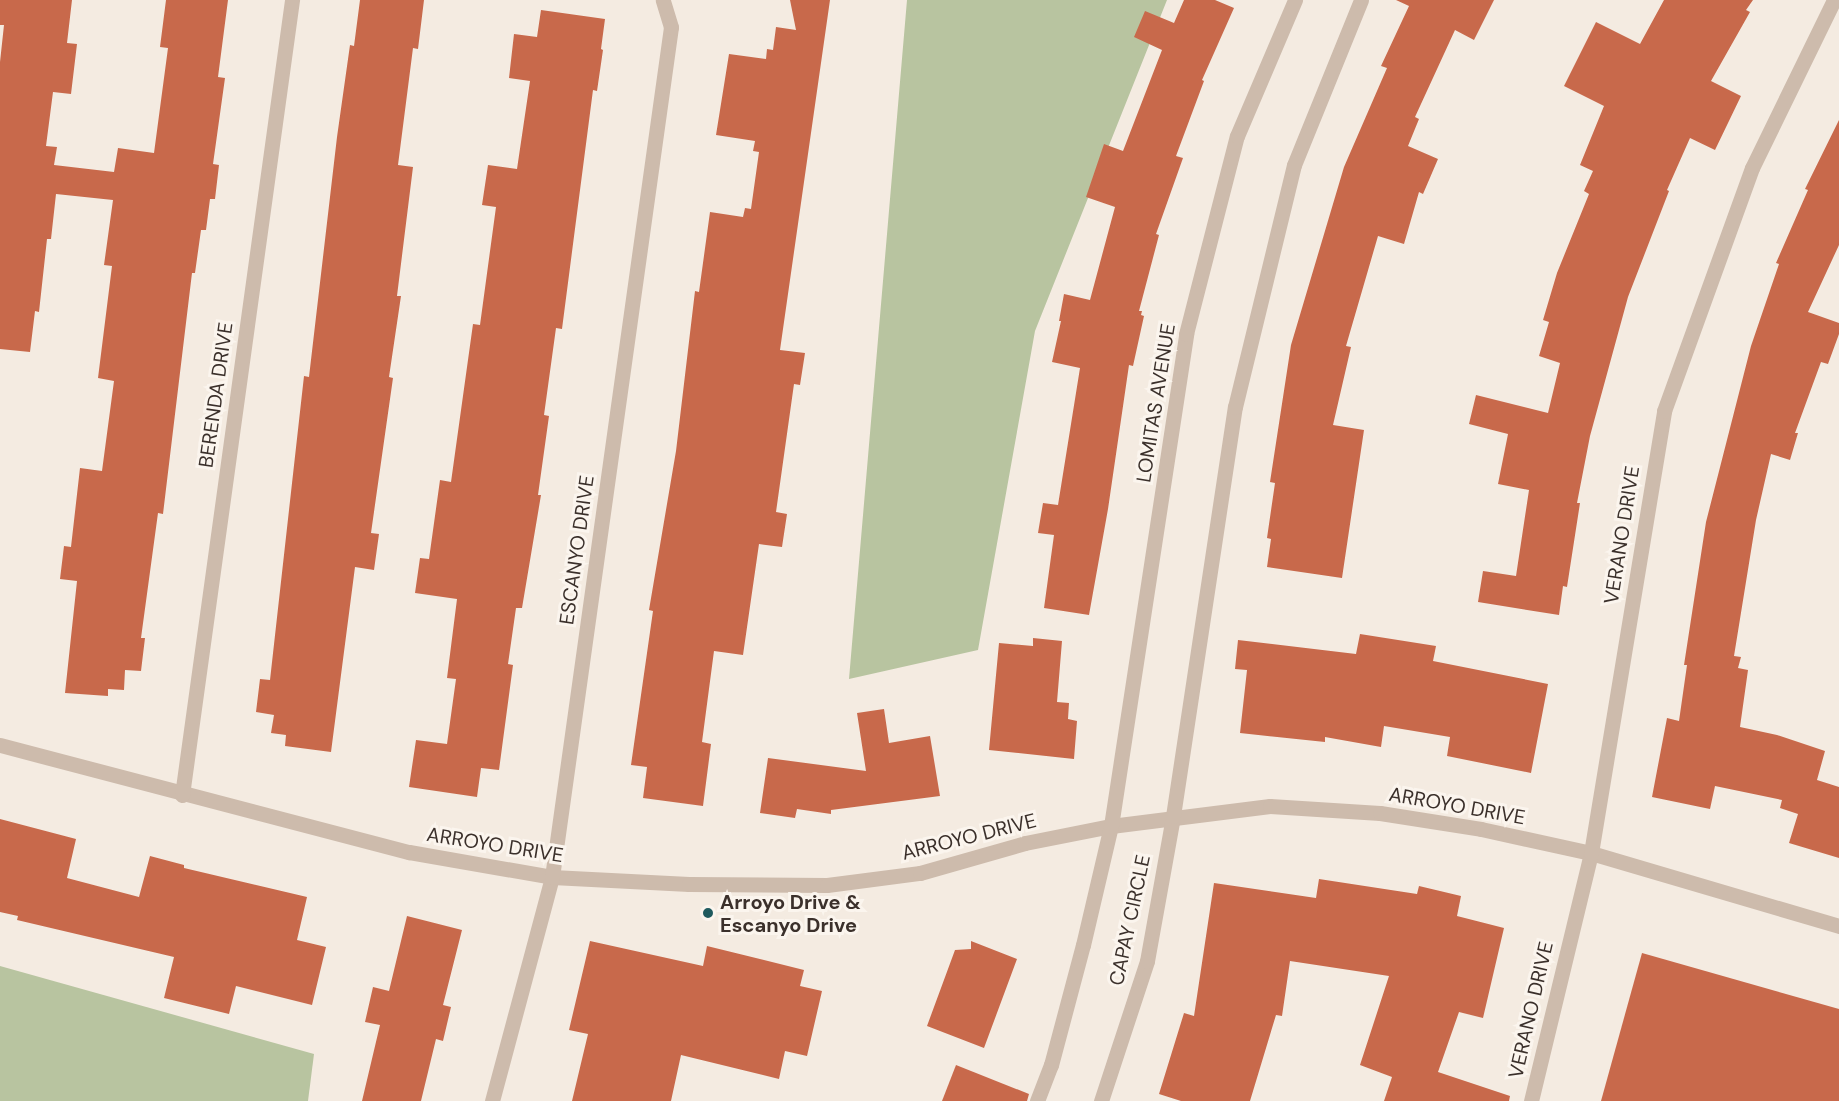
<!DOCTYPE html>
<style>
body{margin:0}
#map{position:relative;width:1839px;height:1101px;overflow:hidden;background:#f4ebe1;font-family:"DM Sans",sans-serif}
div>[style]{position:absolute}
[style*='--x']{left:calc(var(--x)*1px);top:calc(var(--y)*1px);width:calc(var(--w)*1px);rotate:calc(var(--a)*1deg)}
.green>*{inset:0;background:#b8c4a0}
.building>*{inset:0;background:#c8694b}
.minor>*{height:15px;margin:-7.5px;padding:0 7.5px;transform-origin:7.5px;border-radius:7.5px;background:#cdbbac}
.dots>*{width:16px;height:16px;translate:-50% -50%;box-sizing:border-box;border:3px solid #fbf5ee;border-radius:50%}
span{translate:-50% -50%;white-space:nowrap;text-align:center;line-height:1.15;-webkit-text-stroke:6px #fbf5ee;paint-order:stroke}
.street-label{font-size:20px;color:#3b302b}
.poi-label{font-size:20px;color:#3b302b;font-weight:700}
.left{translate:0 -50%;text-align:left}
</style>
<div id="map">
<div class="green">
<div style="clip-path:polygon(907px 0,1167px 0,1035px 331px,978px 650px,849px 679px)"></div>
<div style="clip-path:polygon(0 966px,314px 1054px,308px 1101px,0 1101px)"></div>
</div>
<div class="building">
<div style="clip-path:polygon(0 0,72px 0,67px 43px,77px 44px,71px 94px,53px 92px,46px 146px,57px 147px,54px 165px,114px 172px,118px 148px,154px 153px,168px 48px,160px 47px,166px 0,228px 0,218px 77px,225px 78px,213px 164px,219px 165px,215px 199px,210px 199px,206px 230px,201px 230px,195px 273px,192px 273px,163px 514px,158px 513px,141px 638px,145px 638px,141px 671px,125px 670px,124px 690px,108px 689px,108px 696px,65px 693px,77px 581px,60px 579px,64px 546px,71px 547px,80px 468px,102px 471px,114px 381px,98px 378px,112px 266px,104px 265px,113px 200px,56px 194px,51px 239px,47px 239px,39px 312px,35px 311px,30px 352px,0 349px,0 62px,4px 25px,0 25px)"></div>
<div style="clip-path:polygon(360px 0,424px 0,418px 49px,413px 48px,398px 165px,413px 167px,397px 296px,401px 296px,389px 377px,393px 378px,371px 533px,379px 534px,374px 570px,355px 567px,331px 752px,285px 746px,286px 735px,271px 733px,274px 715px,256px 712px,260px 679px,270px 680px,304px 376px,309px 377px,337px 137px,350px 45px,354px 46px)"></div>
<div style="clip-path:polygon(790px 0,830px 0,780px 350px,805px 353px,800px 385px,794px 384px,776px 512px,787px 514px,782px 547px,759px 544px,743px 655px,714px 651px,702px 742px,711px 744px,703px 806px,643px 798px,647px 767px,631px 765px,653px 611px,649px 610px,676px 451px,695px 291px,699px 292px,710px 212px,743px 217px,745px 208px,751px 209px,759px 152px,753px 151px,755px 141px,716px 135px,729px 54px,766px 59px,767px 49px,773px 50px,776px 27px,796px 30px)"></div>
<div style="clip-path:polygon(1184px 0,1215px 0,1234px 8px,1202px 80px,1204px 81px,1176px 156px,1183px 158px,1156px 234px,1159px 235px,1139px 311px,1142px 311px,1141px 315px,1144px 316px,1133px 366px,1129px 365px,1108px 509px,1089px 615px,1044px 608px,1054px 535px,1038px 533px,1043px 503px,1058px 505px,1080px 368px,1052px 362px,1061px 321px,1059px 321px,1064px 294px,1090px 300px,1115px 207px,1086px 197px,1104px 144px,1123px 151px,1162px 50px,1134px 37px,1145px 11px,1174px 23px)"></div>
<div style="clip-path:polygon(1396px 0,1494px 0,1474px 40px,1455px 30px,1415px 117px,1419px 119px,1408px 146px,1438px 159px,1423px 194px,1419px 192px,1404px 244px,1378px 236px,1346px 346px,1351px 347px,1333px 425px,1364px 430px,1342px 578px,1267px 567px,1271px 539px,1267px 538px,1275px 483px,1270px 482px,1291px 345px,1344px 167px,1387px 68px,1381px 66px,1409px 6px)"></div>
<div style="clip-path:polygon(1664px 0,1753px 0,1746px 10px,1750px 12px,1711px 81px,1741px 96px,1715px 150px,1690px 138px,1667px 190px,1669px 191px,1628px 297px,1590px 436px,1577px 503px,1580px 503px,1567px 587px,1563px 586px,1559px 615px,1478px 602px,1483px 571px,1516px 576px,1529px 490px,1498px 484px,1508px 434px,1469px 424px,1476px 395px,1548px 413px,1560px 363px,1539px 356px,1549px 322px,1543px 320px,1557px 273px,1589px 194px,1584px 191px,1593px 171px,1580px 165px,1604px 106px,1564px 86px,1596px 22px,1640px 44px)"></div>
<div style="clip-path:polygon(541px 10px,605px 19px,601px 49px,603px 50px,597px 91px,593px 90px,562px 329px,556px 328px,544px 415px,549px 416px,538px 495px,541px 495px,522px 608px,516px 608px,508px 664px,513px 665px,499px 770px,481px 768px,477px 797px,409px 787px,416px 740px,447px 744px,456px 679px,447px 678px,457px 599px,415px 593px,420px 558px,429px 559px,440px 480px,451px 482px,473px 324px,480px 325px,496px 207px,482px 205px,488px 165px,517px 169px,530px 81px,509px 78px,514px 34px,537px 37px)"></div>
<div style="clip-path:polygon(1839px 120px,1839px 245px,1808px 312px,1839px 323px,1839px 334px,1828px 364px,1821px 362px,1795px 433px,1798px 433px,1790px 460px,1771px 454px,1756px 520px,1734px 656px,1741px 657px,1738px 668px,1748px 670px,1740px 727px,1777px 735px,1825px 751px,1817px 780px,1839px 787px,1839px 858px,1789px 843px,1798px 814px,1780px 808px,1782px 800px,1715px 786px,1710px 809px,1652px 797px,1667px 718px,1679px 721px,1687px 665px,1684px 665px,1706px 522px,1751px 346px,1779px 264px,1776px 263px,1808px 190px,1805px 189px)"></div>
<div style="clip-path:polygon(1360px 634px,1436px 646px,1433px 661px,1548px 684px,1531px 773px,1447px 756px,1450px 737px,1384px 726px,1381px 747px,1325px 737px,1325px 742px,1240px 733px,1247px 670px,1235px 669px,1238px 640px,1356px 654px)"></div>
<div style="clip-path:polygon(1033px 638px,1062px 641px,1057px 702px,1069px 703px,1068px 719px,1077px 721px,1074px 759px,989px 750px,999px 643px,1033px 646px)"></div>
<div style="clip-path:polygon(884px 709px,889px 743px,930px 736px,940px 796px,831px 810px,831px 814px,797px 809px,795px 818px,760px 813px,768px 758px,866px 771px,857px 713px)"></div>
<div style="clip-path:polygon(0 819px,76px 839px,67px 878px,139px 897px,150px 856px,184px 865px,184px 868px,307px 897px,297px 940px,326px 947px,312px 1005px,236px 986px,229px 1014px,164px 998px,174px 957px,17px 920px,18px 916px,0 912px)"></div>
<div style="clip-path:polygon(1319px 879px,1417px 894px,1419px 886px,1461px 896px,1457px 916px,1504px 928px,1483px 1018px,1459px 1012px,1438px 1072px,1510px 1096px,1509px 1101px,1384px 1101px,1392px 1077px,1360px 1065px,1389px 976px,1290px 961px,1282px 1016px,1276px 1015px,1250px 1101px,1181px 1101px,1159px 1094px,1184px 1013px,1194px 1016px,1214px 883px,1316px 898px)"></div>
<div style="clip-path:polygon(407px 916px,462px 930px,443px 1005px,451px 1007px,443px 1041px,436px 1039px,421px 1101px,362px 1101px,380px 1025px,365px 1022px,373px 987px,389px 991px)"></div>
<div style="clip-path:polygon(590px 941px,703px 966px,707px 946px,804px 970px,800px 986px,822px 991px,807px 1056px,785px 1051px,779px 1079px,681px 1055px,671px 1101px,572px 1101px,588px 1034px,569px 1030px)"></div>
<div style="clip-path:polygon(971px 941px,1017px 959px,984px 1048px,927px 1026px,955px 950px,971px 949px)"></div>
<div style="clip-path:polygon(1642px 953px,1839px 1009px,1839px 1101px,1601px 1101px)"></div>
<div style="clip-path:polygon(956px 1065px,1029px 1094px,1027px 1101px,942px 1101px)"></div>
</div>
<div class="minor">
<div style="--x:0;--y:745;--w:423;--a:14.7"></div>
<div style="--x:409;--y:852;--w:145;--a:9.9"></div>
<div style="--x:552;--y:877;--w:137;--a:2.9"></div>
<div style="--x:689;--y:884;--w:138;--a:0.4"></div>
<div style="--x:827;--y:885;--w:94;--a:-7.4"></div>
<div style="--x:920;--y:873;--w:109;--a:-15.9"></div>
<div style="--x:1025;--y:843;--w:88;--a:-11.2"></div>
<div style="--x:1111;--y:826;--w:160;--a:-7.2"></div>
<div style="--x:1270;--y:806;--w:110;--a:3.6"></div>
<div style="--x:1380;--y:813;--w:102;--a:9"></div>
<div style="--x:1481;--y:829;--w:113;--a:12.3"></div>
<div style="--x:1591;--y:853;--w:259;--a:16.4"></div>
<div style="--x:182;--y:795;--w:803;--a:-82.12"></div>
<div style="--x:492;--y:1101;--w:232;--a:-75"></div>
<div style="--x:552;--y:877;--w:858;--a:-82.03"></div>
<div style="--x:671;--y:27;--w:28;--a:-107"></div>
<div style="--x:1037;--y:1101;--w:39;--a:-69"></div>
<div style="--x:1051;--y:1065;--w:124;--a:-75.1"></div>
<div style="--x:1083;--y:945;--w:122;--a:-76.8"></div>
<div style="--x:1111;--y:826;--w:498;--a:-81.3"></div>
<div style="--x:1186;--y:334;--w:204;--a:-75.6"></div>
<div style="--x:1237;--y:136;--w:148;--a:-66.9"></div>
<div style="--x:1101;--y:1101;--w:147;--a:-71.8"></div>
<div style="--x:1147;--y:961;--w:147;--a:-79.8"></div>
<div style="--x:1173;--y:816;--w:414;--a:-81.4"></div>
<div style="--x:1235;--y:407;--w:249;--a:-76.3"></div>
<div style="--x:1294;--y:165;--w:178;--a:-67.9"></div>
<div style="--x:1531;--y:1101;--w:255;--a:-76.4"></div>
<div style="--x:1591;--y:853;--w:448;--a:-80.6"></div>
<div style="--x:1664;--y:411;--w:258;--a:-70.1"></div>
<div style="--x:1752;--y:168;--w:187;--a:-64"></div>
</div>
<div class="dots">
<div style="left:708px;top:913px;background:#1f5a5e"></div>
</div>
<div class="street-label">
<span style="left:216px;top:395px;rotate:-82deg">BERENDA DRIVE</span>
<span style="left:1156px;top:403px;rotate:-81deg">LOMITAS AVENUE</span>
<span style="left:1622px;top:535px;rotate:-81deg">VERANO DRIVE</span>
<span style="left:577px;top:550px;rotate:-82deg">ESCANYO DRIVE</span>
<span style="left:1457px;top:806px;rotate:10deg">ARROYO DRIVE</span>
<span style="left:969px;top:837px;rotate:-14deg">ARROYO DRIVE</span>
<span style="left:495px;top:845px;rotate:9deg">ARROYO DRIVE</span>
<span style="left:1130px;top:920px;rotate:-78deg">CAPAY CIRCLE</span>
<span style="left:1531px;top:1010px;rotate:-77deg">VERANO DRIVE</span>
</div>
<div class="poi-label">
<span class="left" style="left:720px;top:914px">Arroyo Drive &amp;<br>Escanyo Drive</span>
</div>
</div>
